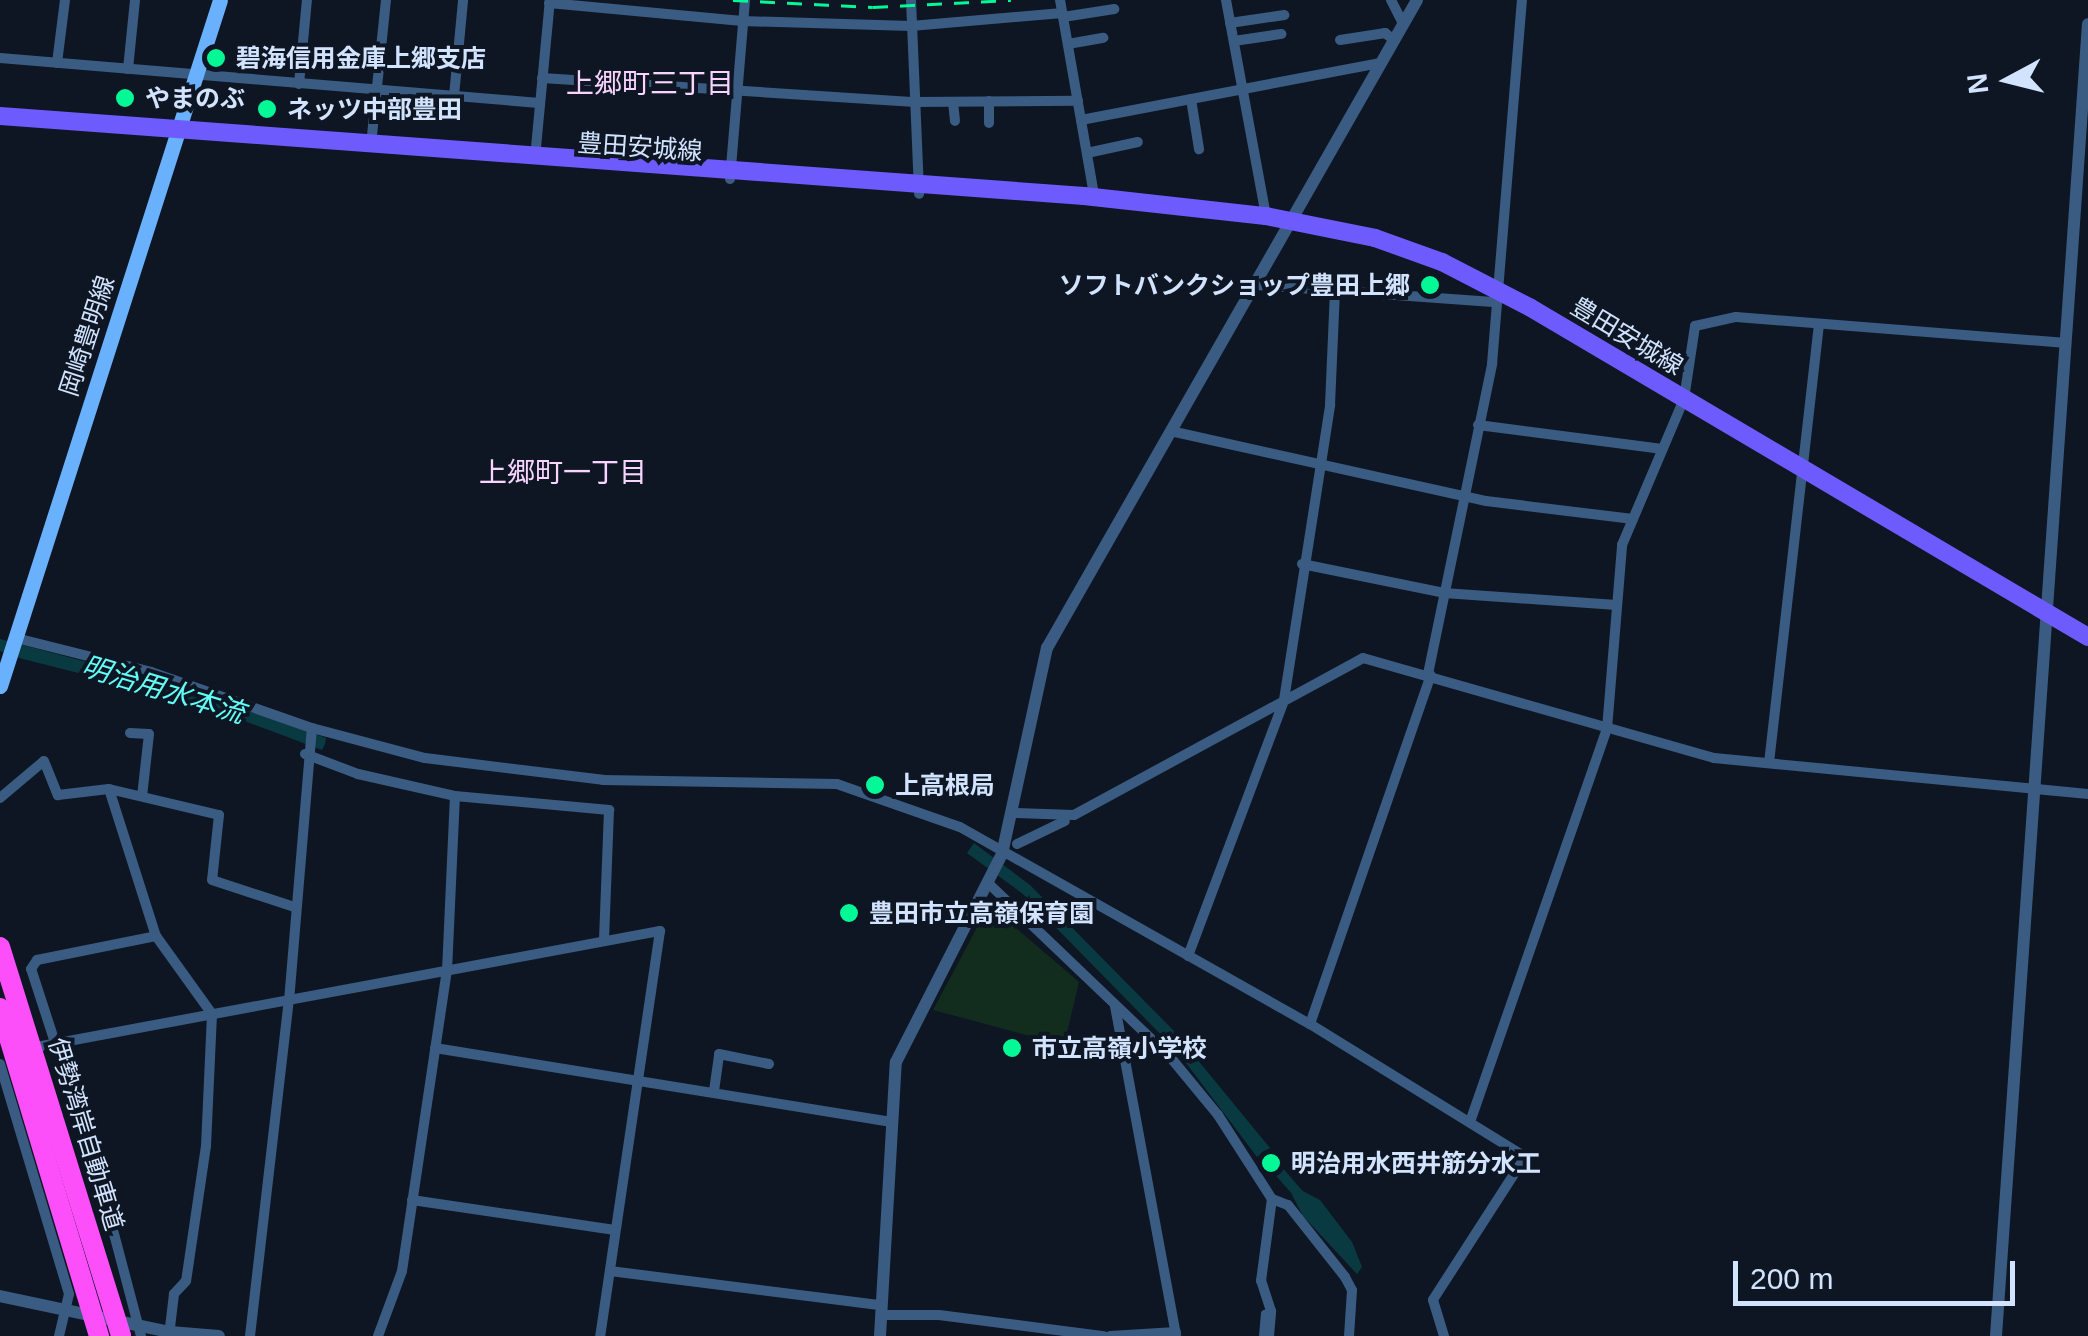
<!DOCTYPE html>
<meta charset="utf-8">
<style>
body{margin:0}
#map{position:relative;width:2088px;height:1336px;overflow:hidden;background:#0e1624;font-family:Helvetica,"Noto Sans JP",sans-serif}
div>[style]{position:absolute}
[style*='--x']{left:calc(var(--x)*1px);top:calc(var(--y)*1px);width:calc(var(--w)*1px);rotate:calc(var(--a)*1deg)}
.green>*{inset:0;background:#122d1e}
.water>*{inset:0;background:#0a3a41}
.canal>*{height:10px;margin:-5px;padding:0 5px;transform-origin:5px;border-radius:5px;background:#0a3a41}
.pedestrian>*{height:8px;margin:-4px;padding:0 4px;transform-origin:4px;border-radius:4px;background:#3a5c82}
.minor>*{height:10px;margin:-5px;padding:0 5px;transform-origin:5px;border-radius:5px;background:#3a5c82}
.tertiary>*{height:12px;margin:-6px;padding:0 6px;transform-origin:6px;border-radius:6px;background:#3a5c82}
.secondary>*{height:15px;margin:-7.5px;padding:0 7.5px;transform-origin:7.5px;border-radius:7.5px;background:#6ab1fd}
.primary>*{height:18px;margin:-9px;padding:0 9px;transform-origin:9px;border-radius:9px;background:#6e5bfd}
.motorway>*{height:20px;margin:-10px;padding:0 10px;transform-origin:10px;border-radius:10px;background:#fc4ffa}
.rail>*{height:2.5px;margin-top:-1.25px;transform-origin:0;background:repeating-linear-gradient(90deg,#04f895 0 15px,transparent 0 27px)}
.dots>*{width:28px;height:28px;translate:-50% -50%;box-sizing:border-box;border:5px solid #0e1624;border-radius:50%}
span{translate:-50% -50%;white-space:nowrap;text-align:center;line-height:1.15;-webkit-text-stroke:8px #0e1624;paint-order:stroke}
.poi-label{font-size:25px;color:#d2e3fe;font-weight:700}
.left{translate:0 -50%;text-align:left}
.right{translate:-100% -50%;text-align:right}
.street-label{font-size:25px;color:#d2e3fe}
.neighbourhood-label{font-size:28px;color:#f8d4fe}
.water-label{font-size:28px;color:#61fdf6;font-style:italic}
.north{position:absolute;left:1958px;top:30px;width:100px;height:100px;-webkit-text-stroke:8px #0e1624;paint-order:stroke;rotate:263deg;font-size:28px;font-weight:700;line-height:40px;text-align:center;color:#d2e3fe}
.north::after{content:'';display:block;margin:auto;width:35px;height:45px;background:#d2e3fe;clip-path:polygon(50% 0,100% 100%,50% 72%,0 100%)}
.scale{position:absolute;left:1733px;top:1261px;width:282px;height:45px;box-sizing:border-box;border:5px solid #d2e3fe;border-top:0;padding-left:12px;font-size:30px;line-height:35px;white-space:nowrap;color:#d2e3fe;-webkit-text-stroke:8px #0e1624;paint-order:stroke}
</style>
<div id="map">
<div class="green">
<div style="clip-path:polygon(989px 905px,1079px 982px,1064px 1045px,933px 1010px)"></div>
</div>
<div class="water">
<div style="clip-path:polygon(0 639px,204px 693px,326px 738px,325px 744px,322px 750px,197px 703px,23px 659px,0 651px)"></div>
<div style="clip-path:polygon(974px 843px,1030px 885px,1173px 1030px,1270px 1148px,1257px 1157px,1177px 1051px,1023px 894px,967px 853px)"></div>
<div style="clip-path:polygon(1299px 1189px,1320px 1200px,1352px 1242px,1362px 1267px,1357px 1274px,1303px 1216px,1292px 1195px)"></div>
</div>
<div class="canal">
<div style="--x:1255;--y:1144;--w:73;--a:48.9"></div>
</div>
<div class="pedestrian">
<div style="--x:1263;--y:1336;--w:22;--a:-85"></div>
<div style="--x:1265;--y:1314;--w:7;--a:-27"></div>
</div>
<div class="minor">
<div style="--x:911;--y:0;--w:194;--a:87.6"></div>
<div style="--x:1060;--y:0;--w:204;--a:80.1"></div>
<div style="--x:1226;--y:0;--w:220;--a:79.5"></div>
<div style="--x:1391;--y:0;--w:27;--a:63"></div>
<div style="--x:549;--y:3;--w:194;--a:5.3"></div>
<div style="--x:742;--y:21;--w:169;--a:1.7"></div>
<div style="--x:911;--y:26;--w:152;--a:-4.9"></div>
<div style="--x:1063;--y:17;--w:52;--a:-8.9"></div>
<div style="--x:1230;--y:23;--w:55;--a:-8.4"></div>
<div style="--x:1340;--y:40;--w:46;--a:-8.8"></div>
<div style="--x:1385;--y:33;--w:11;--a:38"></div>
<div style="--x:1234;--y:41;--w:48;--a:-8.5"></div>
<div style="--x:1068;--y:44;--w:36;--a:-10"></div>
<div style="--x:0;--y:58;--w:541;--a:4.77"></div>
<div style="--x:57;--y:63;--w:64;--a:-82.8"></div>
<div style="--x:128;--y:69;--w:69;--a:-84.2"></div>
<div style="--x:542;--y:78;--w:374;--a:3.7"></div>
<div style="--x:915;--y:102;--w:163;--a:-0.4"></div>
<div style="--x:299;--y:84;--w:84;--a:-84.6"></div>
<div style="--x:454;--y:96;--w:96;--a:-84.6"></div>
<div style="--x:1191;--y:99;--w:51;--a:80.9"></div>
<div style="--x:953;--y:102;--w:19;--a:84"></div>
<div style="--x:1081;--y:120;--w:305;--a:-10.8"></div>
<div style="--x:989;--y:123;--w:22;--a:-90"></div>
<div style="--x:371;--y:145;--w:146;--a:-84.1"></div>
<div style="--x:1087;--y:153;--w:52;--a:-12.2"></div>
<div style="--x:535;--y:158;--w:159;--a:-84.6"></div>
<div style="--x:730;--y:179;--w:180;--a:-85.2"></div>
<div style="--x:1256;--y:285;--w:241;--a:4.1"></div>
<div style="--x:1478;--y:425;--w:186;--a:7.4"></div>
<div style="--x:1175;--y:432;--w:319;--a:12.5"></div>
<div style="--x:1486;--y:501;--w:148;--a:7"></div>
<div style="--x:1302;--y:564;--w:145;--a:11.5"></div>
<div style="--x:1444;--y:593;--w:173;--a:4"></div>
<div style="--x:16;--y:638;--w:139;--a:14.1"></div>
<div style="--x:151;--y:672;--w:170;--a:19.2"></div>
<div style="--x:312;--y:728;--w:117;--a:14.9"></div>
<div style="--x:425;--y:758;--w:179;--a:7"></div>
<div style="--x:603;--y:780;--w:234;--a:1"></div>
<div style="--x:837;--y:784;--w:130;--a:19.3"></div>
<div style="--x:960;--y:827;--w:402;--a:29.4"></div>
<div style="--x:1310;--y:1024;--w:253;--a:31.7"></div>
<div style="--x:1525;--y:1157;--w:170;--a:122.8"></div>
<div style="--x:1433;--y:1300;--w:38;--a:73"></div>
<div style="--x:1428;--y:674;--w:317;--a:-78.3"></div>
<div style="--x:1492;--y:364;--w:365;--a:-85.3"></div>
<div style="--x:130;--y:733;--w:19;--a:3"></div>
<div style="--x:149;--y:734;--w:62;--a:96.4"></div>
<div style="--x:305;--y:754;--w:57;--a:20.7"></div>
<div style="--x:358;--y:774;--w:99;--a:12.8"></div>
<div style="--x:455;--y:796;--w:155;--a:5.2"></div>
<div style="--x:609;--y:810;--w:130;--a:92.2"></div>
<div style="--x:1769;--y:763;--w:441;--a:-83.5"></div>
<div style="--x:109;--y:789;--w:154;--a:72.3"></div>
<div style="--x:156;--y:936;--w:96;--a:54.3"></div>
<div style="--x:212;--y:1014;--w:132;--a:92.6"></div>
<div style="--x:206;--y:1146;--w:136;--a:98.4"></div>
<div style="--x:186;--y:1281;--w:18;--a:133"></div>
<div style="--x:174;--y:1294;--w:42;--a:96.8"></div>
<div style="--x:0;--y:798;--w:57;--a:-40.1"></div>
<div style="--x:44;--y:761;--w:37;--a:68"></div>
<div style="--x:58;--y:795;--w:51;--a:-6.7"></div>
<div style="--x:109;--y:789;--w:113;--a:13.3"></div>
<div style="--x:219;--y:815;--w:65;--a:96.1"></div>
<div style="--x:212;--y:880;--w:86;--a:18.2"></div>
<div style="--x:1015;--y:813;--w:59;--a:1.9"></div>
<div style="--x:1074;--y:815;--w:329;--a:-28.5"></div>
<div style="--x:1363;--y:658;--w:365;--a:15.9"></div>
<div style="--x:1714;--y:758;--w:376;--a:5.5"></div>
<div style="--x:1017;--y:844;--w:53;--a:-25.6"></div>
<div style="--x:987;--y:882;--w:255;--a:43.7"></div>
<div style="--x:1171;--y:1058;--w:74;--a:50.5"></div>
<div style="--x:1218;--y:1115;--w:100;--a:57.3"></div>
<div style="--x:1272;--y:1199;--w:17;--a:21"></div>
<div style="--x:1288;--y:1205;--w:92;--a:51.6"></div>
<div style="--x:1345;--y:1277;--w:15;--a:62"></div>
<div style="--x:1352;--y:1290;--w:46;--a:93.7"></div>
<div style="--x:1188;--y:956;--w:273;--a:-69.4"></div>
<div style="--x:1284;--y:700;--w:299;--a:-81.1"></div>
<div style="--x:1330;--y:405;--w:113;--a:-87.5"></div>
<div style="--x:1115;--y:1006;--w:336;--a:79.5"></div>
<div style="--x:1310;--y:1024;--w:369;--a:-70.9"></div>
<div style="--x:31;--y:1048;--w:640;--a:-10.54"></div>
<div style="--x:660;--y:931;--w:409;--a:98.4"></div>
<div style="--x:435;--y:1048;--w:461;--a:9.2"></div>
<div style="--x:0;--y:1064;--w:240;--a:73.3"></div>
<div style="--x:69;--y:1294;--w:43;--a:103.4"></div>
<div style="--x:714;--y:1091;--w:37;--a:-82"></div>
<div style="--x:719;--y:1054;--w:51;--a:11.3"></div>
<div style="--x:1470;--y:1122;--w:416;--a:-70.8"></div>
<div style="--x:1607;--y:729;--w:185;--a:-85.3"></div>
<div style="--x:1622;--y:545;--w:159;--a:-67"></div>
<div style="--x:1684;--y:399;--w:74;--a:-81.4"></div>
<div style="--x:1695;--y:326;--w:42;--a:-12.4"></div>
<div style="--x:1736;--y:317;--w:329;--a:4.5"></div>
<div style="--x:412;--y:1200;--w:205;--a:8.4"></div>
<div style="--x:610;--y:1271;--w:273;--a:7.2"></div>
<div style="--x:881;--y:1315;--w:58;--a:0"></div>
<div style="--x:939;--y:1315;--w:166;--a:7.3"></div>
<div style="--x:141;--y:1336;--w:160;--a:-104.8"></div>
<div style="--x:100;--y:1181;--w:223;--a:-108"></div>
<div style="--x:31;--y:969;--w:11;--a:-56"></div>
<div style="--x:37;--y:960;--w:121;--a:-11.4"></div>
<div style="--x:250;--y:1336;--w:337;--a:-83.4"></div>
<div style="--x:289;--y:1001;--w:274;--a:-85.2"></div>
<div style="--x:378;--y:1336;--w:69;--a:-69.7"></div>
<div style="--x:402;--y:1271;--w:303;--a:-81.5"></div>
<div style="--x:447;--y:971;--w:175;--a:-87.4"></div>
<div style="--x:1110;--y:1336;--w:66;--a:-3.5"></div>
<div style="--x:1269;--y:1336;--w:25;--a:-85"></div>
<div style="--x:1271;--y:1311;--w:32;--a:-108"></div>
<div style="--x:1261;--y:1281;--w:83;--a:-82.4"></div>
</div>
<div class="tertiary">
<div style="--x:0;--y:1296;--w:174;--a:12"></div>
<div style="--x:170;--y:1332;--w:49;--a:4.7"></div>
<div style="--x:880;--y:1336;--w:274;--a:-86.7"></div>
<div style="--x:896;--y:1062;--w:233;--a:-63"></div>
<div style="--x:1002;--y:854;--w:211;--a:-77.7"></div>
<div style="--x:1047;--y:648;--w:746;--a:-60.27"></div>
<div style="--x:1996;--y:1336;--w:1315;--a:-85.99"></div>
</div>
<div class="secondary">
<div style="--x:0;--y:686;--w:720;--a:-72.22"></div>
</div>
<div class="primary">
<div style="--x:0;--y:116;--w:1087;--a:4.22"></div>
<div style="--x:1084;--y:196;--w:183;--a:6.3"></div>
<div style="--x:1266;--y:216;--w:111;--a:11.4"></div>
<div style="--x:1375;--y:238;--w:71;--a:19.7"></div>
<div style="--x:1442;--y:262;--w:100;--a:27.3"></div>
<div style="--x:1531;--y:308;--w:647;--a:30.57"></div>
</div>
<div class="motorway">
<div style="--x:0;--y:947;--w:407;--a:72.7"></div>
<div style="--x:0;--y:1008;--w:343;--a:73.2"></div>
</div>
<div class="rail">
<div style="--x:733;--y:0;--w:140;--a:2.9"></div>
<div style="--x:873;--y:7;--w:138;--a:-2.9"></div>
</div>
<div class="dots">
<div style="left:216px;top:58px;background:#04f895"></div>
<div style="left:125px;top:98px;background:#04f895"></div>
<div style="left:267px;top:109px;background:#04f895"></div>
<div style="left:1430px;top:285px;background:#04f895"></div>
<div style="left:875px;top:785px;background:#04f895"></div>
<div style="left:849px;top:913px;background:#04f895"></div>
<div style="left:1012px;top:1048px;background:#04f895"></div>
<div style="left:1271px;top:1163px;background:#04f895"></div>
</div>
<div class="poi-label">
<span class="left" style="left:236px;top:58px">碧海信用金庫上郷支店</span>
<span class="left" style="left:145px;top:98px">やまのぶ</span>
<span class="left" style="left:287px;top:109px">ネッツ中部豊田</span>
<span class="right" style="left:1410px;top:285px">ソフトバンクショップ豊田上郷</span>
<span class="left" style="left:895px;top:785px">上高根局</span>
<span class="left" style="left:869px;top:913px">豊田市立高嶺保育園</span>
<span class="left" style="left:1032px;top:1048px">市立高嶺小学校</span>
<span class="left" style="left:1291px;top:1163px">明治用水西井筋分水工</span>
</div>
<div class="street-label">
<span style="left:640px;top:147px;rotate:4deg">豊田安城線</span>
<span style="left:87px;top:336px;rotate:-72deg">岡崎豊明線</span>
<span style="left:1627px;top:336px;rotate:31deg">豊田安城線</span>
<span style="left:86px;top:1134px;rotate:73deg">伊勢湾岸自動車道</span>
</div>
<div class="neighbourhood-label">
<span style="left:650px;top:84px">上郷町三丁目</span>
<span style="left:563px;top:473px">上郷町一丁目</span>
</div>
<div class="water-label">
<span style="left:163px;top:690px;rotate:17deg">明治用水本流</span>
</div>
<div class="north">N</div>
<div class="scale">200 m</div>
</div>
